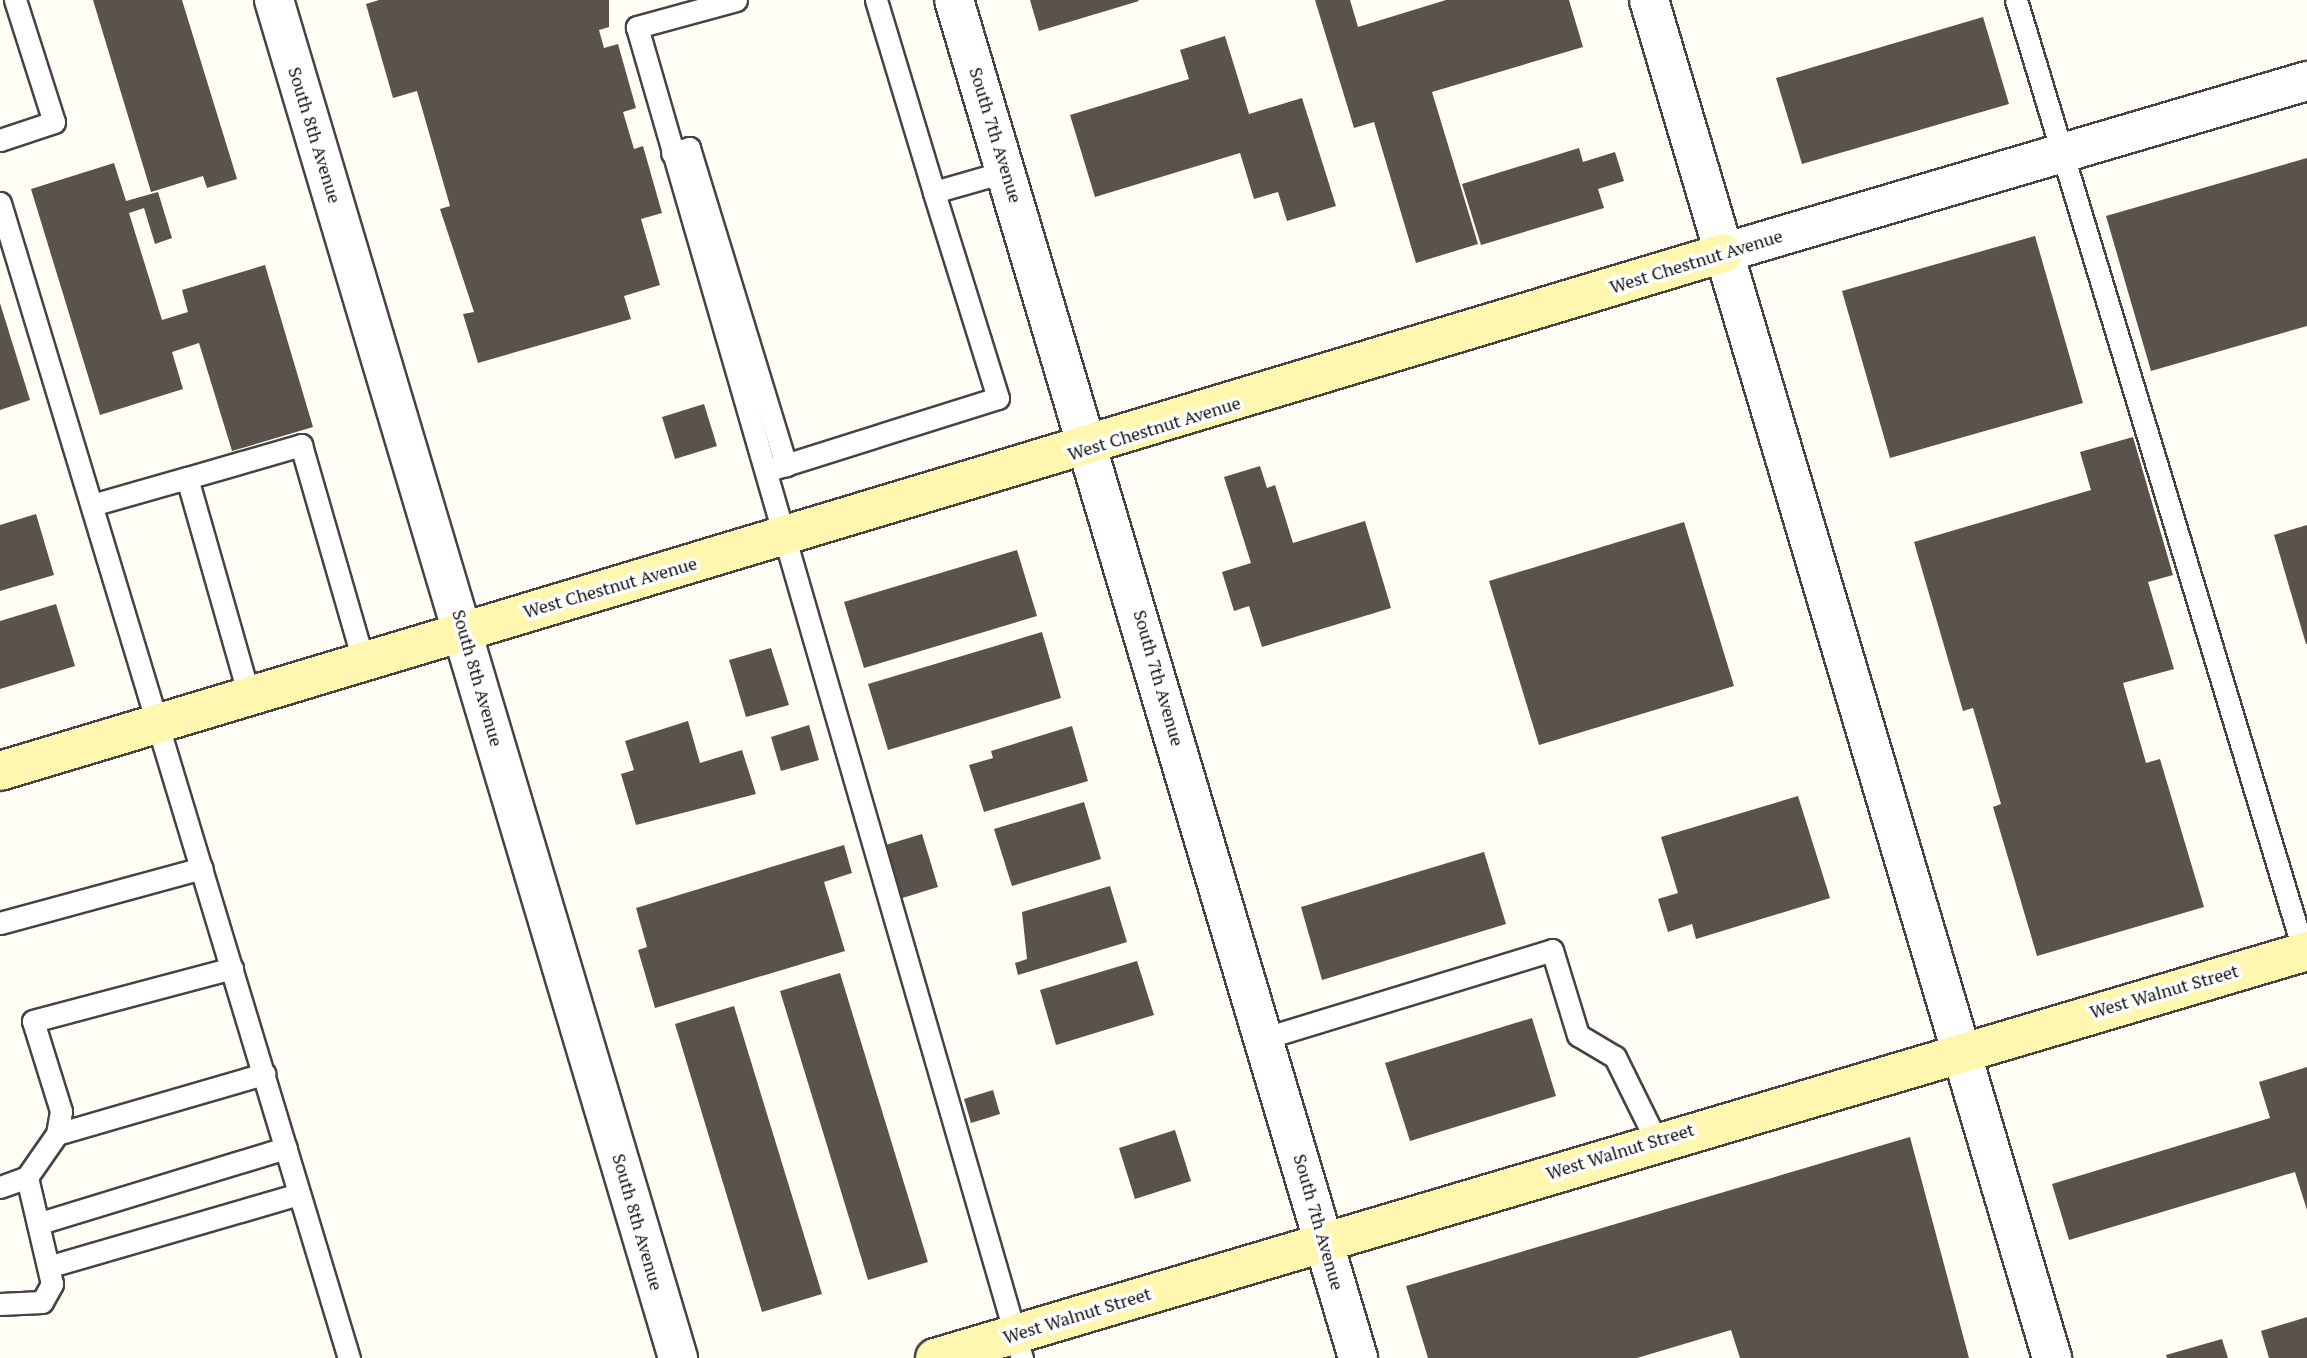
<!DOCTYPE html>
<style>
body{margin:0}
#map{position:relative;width:2307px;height:1358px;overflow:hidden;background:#fffdf5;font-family:"PT Serif",serif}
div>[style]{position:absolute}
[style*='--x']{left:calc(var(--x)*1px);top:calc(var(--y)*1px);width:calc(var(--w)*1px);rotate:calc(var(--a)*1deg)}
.building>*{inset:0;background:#5a524d}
.roads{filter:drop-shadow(2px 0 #444) drop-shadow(-2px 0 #444) drop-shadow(0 2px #444) drop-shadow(0 -2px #444)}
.lane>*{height:21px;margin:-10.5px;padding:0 10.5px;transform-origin:10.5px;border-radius:10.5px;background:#fff}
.street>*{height:38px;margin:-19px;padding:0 19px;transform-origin:19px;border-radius:19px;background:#fff}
.secondary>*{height:38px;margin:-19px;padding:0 19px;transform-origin:19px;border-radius:19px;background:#fff6b0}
span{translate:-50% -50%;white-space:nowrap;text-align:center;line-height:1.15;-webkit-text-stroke:7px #fff;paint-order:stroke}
.street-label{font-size:18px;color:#111}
</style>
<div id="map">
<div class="building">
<div style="clip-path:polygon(93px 0,182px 0,237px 179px,207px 188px,203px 176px,151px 192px)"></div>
<div style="clip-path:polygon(379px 0,609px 0,609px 27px,599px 30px,604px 48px,618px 44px,636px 108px,623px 112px,634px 149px,643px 146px,662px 213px,641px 219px,660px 285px,624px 296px,631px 319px,478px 363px,463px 314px,474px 312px,440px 209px,450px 206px,417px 91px,393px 98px,366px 4px)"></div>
<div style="clip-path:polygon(1030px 0,1138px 0,1139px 1px,1039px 31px)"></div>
<div style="clip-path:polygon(1315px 0,1350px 0,1358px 27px,1446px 0,1569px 0,1583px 47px,1432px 92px,1478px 244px,1416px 263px,1374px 122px,1354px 128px)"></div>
<div style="clip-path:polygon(1983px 17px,2009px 104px,1802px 164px,1776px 78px)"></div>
<div style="clip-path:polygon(1225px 36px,1249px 114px,1302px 98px,1336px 206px,1287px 221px,1278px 192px,1254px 199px,1240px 153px,1095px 197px,1070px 115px,1189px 79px,1180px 50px)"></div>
<div style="clip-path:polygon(1579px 148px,1583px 162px,1615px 152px,1624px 181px,1598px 189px,1604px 208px,1481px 245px,1462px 184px)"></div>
<div style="clip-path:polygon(2307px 158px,2307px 326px,2151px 371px,2106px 216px)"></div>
<div style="clip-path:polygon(114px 163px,126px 201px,158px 192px,172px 238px,155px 244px,144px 208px,129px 213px,162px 320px,188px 312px,182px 290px,265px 265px,313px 427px,232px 451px,199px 343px,172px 352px,183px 389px,100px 415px,31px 189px)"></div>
<div style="clip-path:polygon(2035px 236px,2083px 403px,1890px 458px,1842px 291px)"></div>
<div style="clip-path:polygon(0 303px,30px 400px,0 410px)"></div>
<div style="clip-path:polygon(704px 404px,717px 446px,675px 459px,662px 417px)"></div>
<div style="clip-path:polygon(2133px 437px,2173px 575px,2148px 582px,2174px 669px,2123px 683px,2146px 763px,2160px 759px,2204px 907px,2037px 956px,1993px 807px,2001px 804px,1973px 708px,1963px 711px,1914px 542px,2091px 490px,2080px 452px)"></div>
<div style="clip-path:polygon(1260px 466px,1267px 488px,1275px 485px,1293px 543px,1365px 521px,1391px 608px,1262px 647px,1249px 606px,1234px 611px,1222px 572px,1251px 563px,1224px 477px)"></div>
<div style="clip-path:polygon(36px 514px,54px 575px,0 591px,0 525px)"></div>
<div style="clip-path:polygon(1684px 522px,1734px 686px,1539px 745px,1489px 581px)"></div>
<div style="clip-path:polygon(2307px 525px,2307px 644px,2306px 644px,2274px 535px)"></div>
<div style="clip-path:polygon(1017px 550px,1037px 616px,864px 668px,844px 602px)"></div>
<div style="clip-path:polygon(56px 604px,75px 666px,0 689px,0 621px)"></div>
<div style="clip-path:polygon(1042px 632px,1061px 698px,888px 750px,868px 684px)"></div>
<div style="clip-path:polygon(771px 648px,789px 705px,746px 717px,729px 660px)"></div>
<div style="clip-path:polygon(688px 721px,700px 763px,742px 750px,756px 794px,636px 825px,621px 774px,634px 770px,625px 741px)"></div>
<div style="clip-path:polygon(809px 725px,819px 760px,781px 771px,771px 737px)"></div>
<div style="clip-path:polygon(1072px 726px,1088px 781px,984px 812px,969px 765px,993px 758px,991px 751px)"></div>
<div style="clip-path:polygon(1798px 796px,1830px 898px,1696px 939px,1692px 924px,1668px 932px,1658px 899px,1678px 893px,1661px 837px)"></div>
<div style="clip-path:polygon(1084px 802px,1101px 859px,1012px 886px,994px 829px)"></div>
<div style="clip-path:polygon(922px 834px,938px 887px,896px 900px,879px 847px)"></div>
<div style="clip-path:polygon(844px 845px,852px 873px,824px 882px,845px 951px,655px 1008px,638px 950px,647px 947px,636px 908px)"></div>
<div style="clip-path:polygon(1484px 852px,1506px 924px,1322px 980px,1301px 907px)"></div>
<div style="clip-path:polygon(1110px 886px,1127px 942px,1018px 975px,1015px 963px,1027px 959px,1022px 912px)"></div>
<div style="clip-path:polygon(1137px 961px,1154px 1015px,1056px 1045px,1040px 990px)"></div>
<div style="clip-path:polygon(840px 973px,928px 1262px,868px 1280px,780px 991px)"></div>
<div style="clip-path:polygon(734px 1006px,822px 1294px,762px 1312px,675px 1024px)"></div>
<div style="clip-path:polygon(1532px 1018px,1556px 1096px,1410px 1141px,1385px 1063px)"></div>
<div style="clip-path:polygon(2307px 1067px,2307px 1210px,2295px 1172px,2069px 1240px,2052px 1184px,2270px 1118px,2259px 1082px)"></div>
<div style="clip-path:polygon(993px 1090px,1000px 1114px,971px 1123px,964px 1099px)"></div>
<div style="clip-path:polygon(1175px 1130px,1191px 1181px,1135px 1199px,1119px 1148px)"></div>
<div style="clip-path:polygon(1910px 1137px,1969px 1358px,1740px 1358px,1731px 1330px,1637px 1358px,1428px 1358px,1406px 1286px)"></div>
<div style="clip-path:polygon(2307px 1317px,2307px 1358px,2269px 1358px,2261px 1331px)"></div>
<div style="clip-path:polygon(2222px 1339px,2228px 1358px,2167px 1358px,2166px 1355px)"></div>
</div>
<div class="roads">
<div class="lane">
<div style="--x:736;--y:0;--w:103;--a:164.7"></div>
<div style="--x:637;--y:27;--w:1386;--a:73.87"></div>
<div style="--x:876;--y:0;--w:201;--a:73.2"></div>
<div style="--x:2016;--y:0;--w:1002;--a:73.17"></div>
<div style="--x:0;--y:140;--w:57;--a:-18.4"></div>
<div style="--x:54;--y:122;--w:128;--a:-107.7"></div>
<div style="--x:672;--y:153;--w:18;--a:-16"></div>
<div style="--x:689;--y:148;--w:332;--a:73"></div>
<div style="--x:0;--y:203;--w:1207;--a:73.19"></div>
<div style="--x:766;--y:471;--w:243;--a:-17.5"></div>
<div style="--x:998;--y:398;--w:216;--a:-107.3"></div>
<div style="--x:934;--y:192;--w:76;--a:-16"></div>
<div style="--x:187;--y:478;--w:119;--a:-16.1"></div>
<div style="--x:301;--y:445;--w:224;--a:73.9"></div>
<div style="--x:92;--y:505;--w:99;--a:-15.9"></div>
<div style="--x:187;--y:478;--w:226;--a:74.1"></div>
<div style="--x:0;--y:923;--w:209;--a:-15.2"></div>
<div style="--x:1265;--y:1038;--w:300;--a:-17"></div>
<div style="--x:1552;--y:950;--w:89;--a:73"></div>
<div style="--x:1578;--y:1035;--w:43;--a:30.7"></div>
<div style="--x:1615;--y:1057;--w:93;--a:63.7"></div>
<div style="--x:57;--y:1134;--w:23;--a:-80"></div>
<div style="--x:61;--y:1111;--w:94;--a:-107.3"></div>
<div style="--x:33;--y:1021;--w:206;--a:-14.9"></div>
<div style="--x:0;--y:1187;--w:29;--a:-20"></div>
<div style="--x:27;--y:1177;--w:52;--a:-55.1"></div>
<div style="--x:57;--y:1134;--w:216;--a:-16.2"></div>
<div style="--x:40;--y:1223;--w:257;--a:-17"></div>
<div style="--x:51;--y:1266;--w:258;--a:-16.2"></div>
<div style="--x:0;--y:1304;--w:42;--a:-2.7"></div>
<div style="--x:42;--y:1302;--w:21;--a:-61"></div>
<div style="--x:52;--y:1284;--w:110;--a:-103.2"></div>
</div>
<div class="street">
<div style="--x:274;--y:0;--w:1417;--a:73.43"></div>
<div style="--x:954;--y:0;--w:1417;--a:73.43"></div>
<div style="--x:1649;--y:0;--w:1417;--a:73.47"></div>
<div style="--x:1723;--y:253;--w:609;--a:-16.41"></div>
</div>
<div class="secondary">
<div style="--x:0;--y:771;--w:1799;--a:-16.73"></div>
<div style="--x:935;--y:1358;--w:1431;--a:-16.52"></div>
</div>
</div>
<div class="street-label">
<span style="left:315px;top:135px;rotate:73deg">South 8th Avenue</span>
<span style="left:996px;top:135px;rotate:73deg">South 7th Avenue</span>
<span style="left:1696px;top:261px;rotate:-17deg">West Chestnut Avenue</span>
<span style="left:1154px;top:428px;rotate:-17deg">West Chestnut Avenue</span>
<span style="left:610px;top:587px;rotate:-16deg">West Chestnut Avenue</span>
<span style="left:478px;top:678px;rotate:74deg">South 8th Avenue</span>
<span style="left:1159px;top:678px;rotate:74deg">South 7th Avenue</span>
<span style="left:2164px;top:991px;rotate:-16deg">West Walnut Street</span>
<span style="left:1620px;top:1151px;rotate:-17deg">West Walnut Street</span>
<span style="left:638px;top:1222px;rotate:74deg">South 8th Avenue</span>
<span style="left:1319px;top:1222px;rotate:74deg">South 7th Avenue</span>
<span style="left:1077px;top:1315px;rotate:-17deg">West Walnut Street</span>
</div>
</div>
